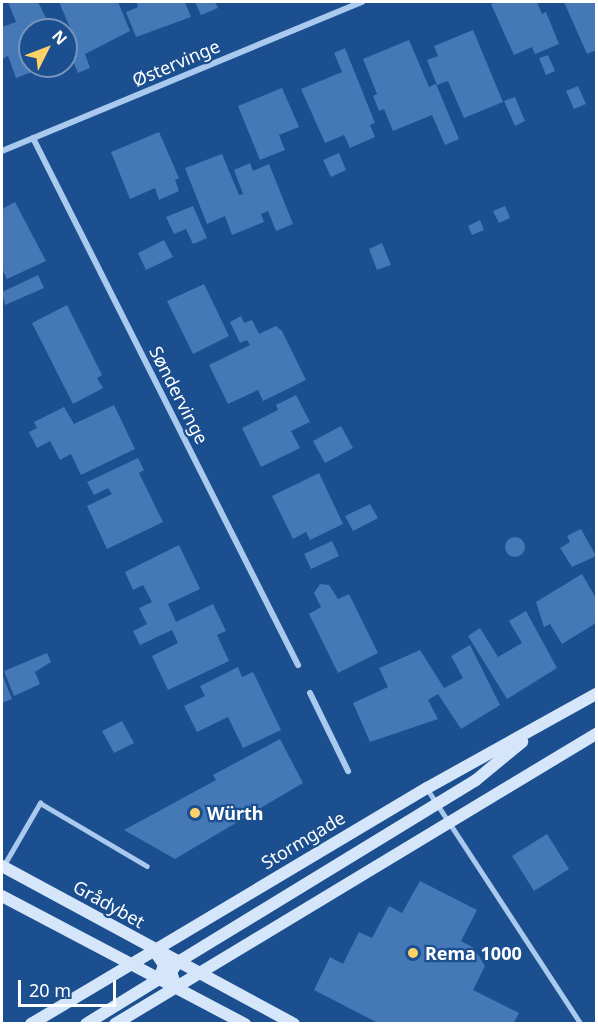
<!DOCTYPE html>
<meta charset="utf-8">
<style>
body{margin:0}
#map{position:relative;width:598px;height:1025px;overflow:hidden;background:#1b4f8f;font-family:"Noto Sans",sans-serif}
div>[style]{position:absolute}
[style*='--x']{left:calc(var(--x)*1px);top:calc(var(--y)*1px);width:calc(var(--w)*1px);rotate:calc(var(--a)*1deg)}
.building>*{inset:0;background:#4478b7}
.round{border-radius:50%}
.lane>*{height:4.5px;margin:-2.25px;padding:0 2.25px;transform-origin:2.25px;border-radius:2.25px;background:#a9c9ee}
.street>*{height:6px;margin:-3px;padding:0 3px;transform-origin:3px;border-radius:3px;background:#a9c9ee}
.secondary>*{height:12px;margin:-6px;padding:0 6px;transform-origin:6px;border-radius:6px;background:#d6e6fa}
.dots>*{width:16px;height:16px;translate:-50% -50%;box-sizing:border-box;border:3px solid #1b4f8f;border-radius:50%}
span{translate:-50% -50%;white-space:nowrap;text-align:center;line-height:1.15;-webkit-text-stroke:4.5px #1b4f8f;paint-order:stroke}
.street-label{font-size:18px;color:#fff}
.poi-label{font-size:18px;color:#fff;font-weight:700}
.left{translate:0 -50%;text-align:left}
.frame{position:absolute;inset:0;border:3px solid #fff;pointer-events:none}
.north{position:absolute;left:18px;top:18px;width:60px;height:60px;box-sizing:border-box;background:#1b4f8f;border:2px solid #7695bc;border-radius:50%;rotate:48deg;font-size:16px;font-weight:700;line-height:24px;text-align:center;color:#fff}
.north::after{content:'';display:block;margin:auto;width:21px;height:27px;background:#ffd166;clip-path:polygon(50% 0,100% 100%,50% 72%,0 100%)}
.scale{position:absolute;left:18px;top:980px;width:98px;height:27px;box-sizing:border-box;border:3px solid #fff;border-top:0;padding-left:8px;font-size:18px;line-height:21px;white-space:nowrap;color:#fff;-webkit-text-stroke:4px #1b4f8f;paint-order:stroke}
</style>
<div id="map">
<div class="building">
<div style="clip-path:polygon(8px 2px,38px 2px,52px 30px,30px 30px,30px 66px,48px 66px,16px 78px,8px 56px,2px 59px,2px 27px,16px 22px)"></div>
<div style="clip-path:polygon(59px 2px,118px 2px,130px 31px,85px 54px,90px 68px,78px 73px,67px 47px,77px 44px)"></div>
<div style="clip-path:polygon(136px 2px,185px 2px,191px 17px,136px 37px,126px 12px,138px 7px)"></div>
<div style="clip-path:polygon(195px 2px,215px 2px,218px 8px,201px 15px)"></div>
<div style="clip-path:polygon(497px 2px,537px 2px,542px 14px,546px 12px,559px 44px,535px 54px,532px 47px,514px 55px,491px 4px)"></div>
<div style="clip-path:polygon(564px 2px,596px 2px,596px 50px,587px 54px)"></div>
<div style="clip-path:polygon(473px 30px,503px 102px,464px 118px,448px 81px,437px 85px,427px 60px,438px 56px,434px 46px)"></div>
<div style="clip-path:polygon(409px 40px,429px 87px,436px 84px,459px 139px,445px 145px,432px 115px,393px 131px,384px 109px,379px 111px,373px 96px,377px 94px,363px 59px)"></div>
<div style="clip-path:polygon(345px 48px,375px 123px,370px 125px,375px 137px,350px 148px,344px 135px,325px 143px,301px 89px,342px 72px,334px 53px)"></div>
<div style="clip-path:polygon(548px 55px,555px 71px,546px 75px,539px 58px)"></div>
<div style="clip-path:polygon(578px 86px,586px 104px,574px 109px,566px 91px)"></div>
<div style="clip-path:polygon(282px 88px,299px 127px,279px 135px,285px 150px,260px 160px,238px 106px)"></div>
<div style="clip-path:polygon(515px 97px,525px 121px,515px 126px,504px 101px)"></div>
<div style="clip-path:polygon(159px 132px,179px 178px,175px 180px,179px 191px,159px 200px,155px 188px,130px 199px,111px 152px)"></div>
<div style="clip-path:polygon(339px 153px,346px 170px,331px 177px,323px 160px)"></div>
<div style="clip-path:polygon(222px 154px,239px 195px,243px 194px,234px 170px,250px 163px,253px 171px,269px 164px,293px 224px,276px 231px,268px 211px,261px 214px,264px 222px,232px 235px,225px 216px,207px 224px,185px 168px)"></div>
<div style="clip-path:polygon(15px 202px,46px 261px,7px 279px,2px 269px,2px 209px)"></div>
<div style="clip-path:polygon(193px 206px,207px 238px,193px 244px,186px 229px,174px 234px,166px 217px)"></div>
<div style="clip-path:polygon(505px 206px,510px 218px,499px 223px,493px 211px)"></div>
<div style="clip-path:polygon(480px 220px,484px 230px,472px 235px,468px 226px)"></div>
<div style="clip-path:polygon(164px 240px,173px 257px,146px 270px,138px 253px)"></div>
<div style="clip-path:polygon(382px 243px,391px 265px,377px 270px,369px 249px)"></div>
<div style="clip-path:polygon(38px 275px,44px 288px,5px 305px,2px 292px)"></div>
<div style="clip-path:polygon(204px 284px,229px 336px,193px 354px,167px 301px)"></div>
<div style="clip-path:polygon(67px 305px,102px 375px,97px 378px,103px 388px,73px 404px,32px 323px)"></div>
<div style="clip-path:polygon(241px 316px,244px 323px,252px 320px,259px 334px,276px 326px,282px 331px,306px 380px,263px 401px,258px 390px,228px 404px,209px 365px,250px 345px,247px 340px,240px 343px,230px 322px)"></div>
<div style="clip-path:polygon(296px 395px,310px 422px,291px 431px,300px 448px,261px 467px,242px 428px,278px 410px,276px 405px)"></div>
<div style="clip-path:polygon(114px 405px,135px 449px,81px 475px,71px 454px,60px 460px,50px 441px,37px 448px,29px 432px,37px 428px,34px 422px,64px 407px,74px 424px)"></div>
<div style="clip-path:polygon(341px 426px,353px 448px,325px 463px,313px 441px)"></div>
<div style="clip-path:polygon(138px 458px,144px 470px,139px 473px,163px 522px,107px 549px,87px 506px,112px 494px,108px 488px,94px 495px,87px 482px)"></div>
<div style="clip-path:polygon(319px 473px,343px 524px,310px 540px,306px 532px,293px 539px,272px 496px)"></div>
<div style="clip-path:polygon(370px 504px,378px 518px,353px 531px,345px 516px)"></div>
<div style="clip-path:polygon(581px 529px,596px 556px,572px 567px,560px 548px,570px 542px,567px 536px)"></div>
<div class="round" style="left:505px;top:537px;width:20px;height:20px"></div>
<div style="clip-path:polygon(332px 541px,339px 556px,311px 569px,304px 554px)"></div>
<div style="clip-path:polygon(179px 545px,200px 589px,168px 604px,176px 622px,213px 604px,226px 631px,217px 635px,229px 661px,168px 690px,152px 656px,178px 643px,172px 630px,140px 645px,133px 631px,147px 624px,139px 608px,152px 602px,143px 585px,133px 590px,125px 572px)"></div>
<div style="clip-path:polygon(582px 574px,596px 598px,596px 623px,562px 644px,550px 624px,544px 627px,536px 602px)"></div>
<div style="clip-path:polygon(320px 584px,329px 585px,338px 599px,349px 594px,378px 653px,338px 673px,309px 614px,321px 607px,314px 593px)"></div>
<div style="clip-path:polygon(526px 611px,557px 668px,507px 699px,468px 636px,480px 628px,498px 657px,522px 643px,509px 621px)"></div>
<div style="clip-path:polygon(470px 645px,500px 705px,461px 729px,438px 694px,428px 700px,438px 719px,370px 742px,353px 703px,388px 687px,379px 668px,420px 650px,444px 688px,463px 678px,451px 656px)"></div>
<div style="clip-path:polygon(47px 653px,51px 662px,35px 672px,40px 684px,14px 696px,4px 671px)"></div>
<div style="clip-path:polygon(238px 667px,242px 677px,253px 672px,281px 730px,243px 748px,228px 717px,197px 732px,184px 706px,205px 696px,200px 686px)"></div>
<div style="clip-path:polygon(2px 674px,12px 699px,2px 703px)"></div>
<div style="clip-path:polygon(122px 721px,134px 743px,114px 753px,102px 731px)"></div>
<div style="clip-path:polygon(280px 739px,303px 783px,175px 859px,124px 830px,216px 780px,213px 775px)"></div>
<div style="clip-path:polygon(547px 834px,569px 869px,534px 891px,512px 856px)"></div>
<div style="clip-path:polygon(420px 881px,477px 910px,461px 941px,474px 948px,485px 966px,473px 990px,519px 1013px,513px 1024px,380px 1024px,314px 990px,330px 957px,343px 964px,359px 932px,372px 938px,389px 906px,402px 913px)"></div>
</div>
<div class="lane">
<div style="--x:428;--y:790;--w:280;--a:56.8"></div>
<div style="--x:4;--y:865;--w:72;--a:-59.9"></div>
<div style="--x:40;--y:803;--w:124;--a:30.5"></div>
</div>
<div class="street">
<div style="--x:33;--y:138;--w:590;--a:63.3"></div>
<div style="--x:2;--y:151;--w:390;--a:-22.5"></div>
<div style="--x:310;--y:693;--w:87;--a:64"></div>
</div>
<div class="secondary">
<div style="--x:2;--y:866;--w:332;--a:28.4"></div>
<div style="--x:2;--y:896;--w:275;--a:27.8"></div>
<div style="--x:176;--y:987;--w:16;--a:-108"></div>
<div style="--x:171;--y:972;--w:12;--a:-55"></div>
<div style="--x:178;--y:962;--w:349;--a:-31.4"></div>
<div style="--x:476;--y:780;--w:60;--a:-39.6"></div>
<div style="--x:31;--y:1024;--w:461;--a:-30.8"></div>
<div style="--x:427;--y:788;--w:193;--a:-29.1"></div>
<div style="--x:86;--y:1024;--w:86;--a:-31.7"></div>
<div style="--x:159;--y:979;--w:15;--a:-70"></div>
<div style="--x:164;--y:965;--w:18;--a:-124"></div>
<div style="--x:115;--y:1024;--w:562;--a:-31.09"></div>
</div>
<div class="dots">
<div style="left:195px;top:813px;background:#ffd166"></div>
<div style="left:413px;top:953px;background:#ffd166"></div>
</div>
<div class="street-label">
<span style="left:176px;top:63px;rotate:-23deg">Østervinge</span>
<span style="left:179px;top:395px;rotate:63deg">Søndervinge</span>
<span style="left:303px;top:840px;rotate:-31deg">Stormgade</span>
<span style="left:109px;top:904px;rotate:29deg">Grådybet</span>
</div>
<div class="poi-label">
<span class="left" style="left:207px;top:813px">Würth</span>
<span class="left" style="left:425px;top:953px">Rema 1000</span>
</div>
<div class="frame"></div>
<div class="north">N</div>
<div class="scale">20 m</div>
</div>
